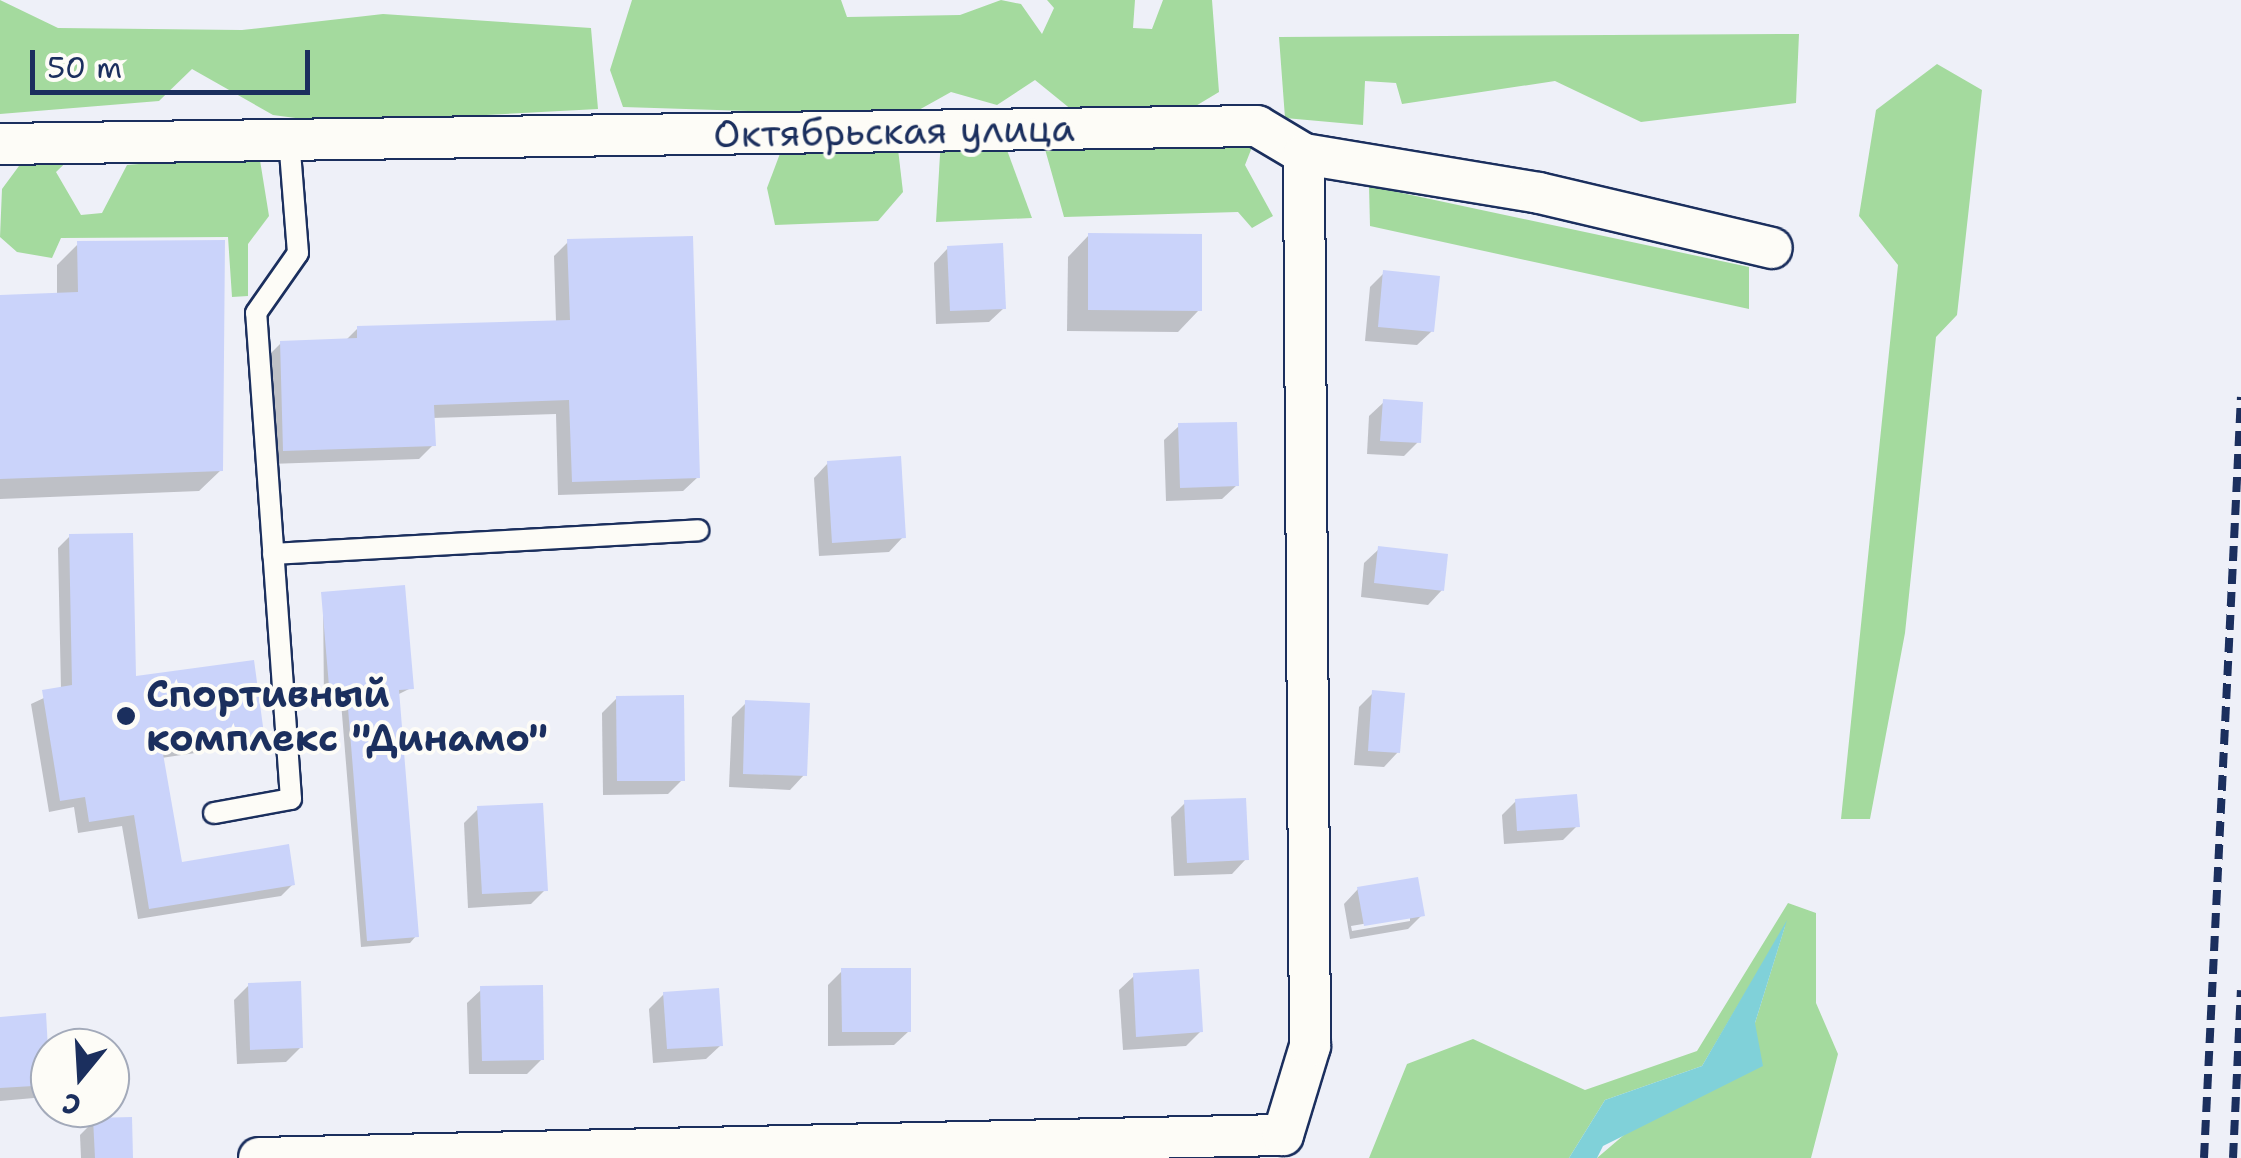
<!DOCTYPE html>
<meta charset="utf-8">
<style>
body{margin:0}
#map{position:relative;width:2241px;height:1158px;overflow:hidden;background:#eef0f8;font-family:"Shantell Sans",sans-serif}
div>[style]{position:absolute}
[style*='--x']{left:calc(var(--x)*1px);top:calc(var(--y)*1px);width:calc(var(--w)*1px);rotate:calc(var(--a)*1deg)}
.green>*{inset:0;background:#a4da9e}
.water>*{inset:0;background:#80d1d9}
.shadow>*{inset:0;background:#0003}
.building>*{inset:0;background:#cad3fa}
.roads{filter:drop-shadow(2px 0 #1b2f5e) drop-shadow(-2px 0 #1b2f5e) drop-shadow(0 2px #1b2f5e) drop-shadow(0 -2px #1b2f5e)}
.service>*{height:20px;margin:-10px;padding:0 10px;transform-origin:10px;border-radius:10px;background:#fdfcf7}
.minor>*{height:40px;margin:-20px;padding:0 20px;transform-origin:20px;border-radius:20px;background:#fdfcf7}
.rail>*{height:8px;margin-top:-4px;transform-origin:0;background:repeating-linear-gradient(90deg,#1b2f5e 0 15px,transparent 0 23px)}
.dots>*{width:28px;height:28px;translate:-50% -50%;box-sizing:border-box;border:5px solid #fdfcf7;border-radius:50%}
span{translate:-50% -50%;white-space:nowrap;text-align:center;line-height:1.15;-webkit-text-stroke:8px #fdfcf7;paint-order:stroke}
.street-label{font-size:38px;color:#1b2f5e}
.poi-label{font-size:38px;color:#1b2f5e;font-weight:700}
.left{translate:0 -50%;text-align:left}
.north{position:absolute;left:30px;top:1028px;width:100px;height:100px;box-sizing:border-box;background:#fdfcf7;border:2px solid #a3aaba;border-radius:50%;rotate:198deg;font-size:28px;font-weight:700;line-height:40px;text-align:center;color:#1b2f5e}
.north::after{content:'';display:block;margin:auto;width:35px;height:45px;background:#1b2f5e;clip-path:polygon(50% 0,100% 100%,50% 72%,0 100%)}
.scale{position:absolute;left:30px;top:50px;width:280px;height:45px;box-sizing:border-box;border:5px solid #1b2f5e;border-top:0;padding-left:12px;font-size:30px;line-height:35px;white-space:nowrap;color:#1b2f5e;-webkit-text-stroke:8px #fdfcf7;paint-order:stroke}
</style>
<div id="map">
<div class="green">
<div style="clip-path:polygon(0 0,58px 28px,242px 30px,383px 14px,591px 28px,598px 109px,333px 123px,273px 115px,192px 69px,159px 101px,0 114px)"></div>
<div style="clip-path:polygon(632px 0,841px 0,847px 17px,960px 15px,1001px 0,1021px 4px,1042px 34px,1054px 8px,1047px 0,1135px 0,1133px 28px,1152px 29px,1163px 0,1212px 0,1219px 92px,1164px 125px,1083px 119px,1035px 80px,997px 105px,951px 92px,908px 116px,623px 107px,610px 70px)"></div>
<div style="clip-path:polygon(1799px 34px,1796px 103px,1641px 122px,1555px 81px,1402px 104px,1396px 83px,1365px 81px,1363px 125px,1285px 118px,1279px 37px)"></div>
<div style="clip-path:polygon(1937px 64px,1982px 90px,1957px 315px,1936px 337px,1905px 633px,1870px 819px,1841px 819px,1898px 265px,1859px 216px,1876px 110px)"></div>
<div style="clip-path:polygon(1000px 131px,1032px 218px,936px 222px,941px 138px)"></div>
<div style="clip-path:polygon(1256px 137px,1245px 165px,1273px 216px,1252px 228px,1238px 212px,1064px 217px,1043px 142px)"></div>
<div style="clip-path:polygon(784px 143px,898px 149px,903px 192px,878px 221px,775px 225px,767px 188px)"></div>
<div style="clip-path:polygon(83px 146px,56px 172px,81px 215px,102px 213px,127px 165px,259px 154px,269px 216px,248px 244px,248px 296px,232px 297px,228px 237px,61px 238px,52px 258px,17px 252px,0 237px,2px 189px,30px 151px)"></div>
<div style="clip-path:polygon(1369px 186px,1749px 267px,1749px 309px,1370px 226px)"></div>
<div style="clip-path:polygon(1788px 903px,1816px 913px,1816px 1003px,1838px 1054px,1811px 1158px,1597px 1158px,1755px 1023px,1785px 926px,1702px 1066px,1605px 1100px,1569px 1158px,1369px 1158px,1407px 1064px,1473px 1039px,1585px 1090px,1697px 1051px)"></div>
</div>
<div class="water">
<div style="clip-path:polygon(1787px 920px,1755px 1023px,1763px 1066px,1603px 1146px,1597px 1158px,1569px 1158px,1605px 1100px,1702px 1066px)"></div>
</div>
<div class="shadow">
<div style="clip-path:polygon(1089px 235px,1199px 310px,1178px 332px,1067px 331px,1068px 257px)"></div>
<div style="clip-path:polygon(568px 242px,698px 477px,683px 491px,558px 495px,556px 414px,432px 418px,433px 445px,419px 459px,269px 464px,266px 358px,281px 343px,345px 341px,358px 328px,556px 322px,554px 256px)"></div>
<div style="clip-path:polygon(78px 244px,221px 470px,199px 491px,0 499px,0 297px,57px 295px,57px 265px)"></div>
<div style="clip-path:polygon(948px 248px,1004px 308px,989px 322px,936px 324px,934px 263px)"></div>
<div style="clip-path:polygon(1384px 273px,1432px 331px,1417px 345px,1365px 341px,1370px 287px)"></div>
<div style="clip-path:polygon(1384px 402px,1418px 442px,1404px 456px,1367px 454px,1369px 416px)"></div>
<div style="clip-path:polygon(1179px 426px,1237px 485px,1222px 499px,1166px 501px,1164px 440px)"></div>
<div style="clip-path:polygon(828px 463px,903px 537px,889px 552px,819px 556px,814px 478px)"></div>
<div style="clip-path:polygon(70px 536px,133px 679px,261px 733px,250px 745px,161px 758px,179px 864px,293px 884px,281px 896px,138px 919px,122px 826px,78px 833px,74px 807px,49px 812px,31px 704px,61px 690px,58px 548px)"></div>
<div style="clip-path:polygon(1379px 549px,1442px 590px,1428px 605px,1361px 597px,1364px 563px)"></div>
<div style="clip-path:polygon(323px 595px,411px 688px,397px 695px,416px 936px,410px 943px,361px 947px,341px 702px,324px 703px)"></div>
<div style="clip-path:polygon(1373px 693px,1398px 752px,1384px 767px,1354px 765px,1359px 707px)"></div>
<div style="clip-path:polygon(617px 698px,682px 780px,668px 794px,603px 795px,602px 713px)"></div>
<div style="clip-path:polygon(746px 703px,804px 775px,790px 790px,729px 787px,732px 717px)"></div>
<div style="clip-path:polygon(1516px 801px,1577px 826px,1563px 840px,1504px 844px,1502px 815px)"></div>
<div style="clip-path:polygon(1185px 803px,1246px 859px,1232px 874px,1174px 876px,1171px 817px)"></div>
<div style="clip-path:polygon(478px 809px,545px 890px,531px 904px,468px 908px,464px 823px)"></div>
<div style="clip-path:polygon(evenodd,1358px 889px,1422px 915px,1408px 929px,1350px 939px,1344px 904px,1358px 889px,1410px 916px,1410px 921px,1352px 931px,1351px 926px,1410px 916px)"></div>
<div style="clip-path:polygon(842px 971px,909px 1031px,894px 1045px,828px 1046px,828px 985px)"></div>
<div style="clip-path:polygon(1134px 976px,1201px 1031px,1186px 1046px,1123px 1050px,1119px 990px)"></div>
<div style="clip-path:polygon(249px 985px,301px 1047px,286px 1062px,237px 1064px,234px 1000px)"></div>
<div style="clip-path:polygon(482px 989px,542px 1059px,527px 1074px,469px 1074px,467px 1003px)"></div>
<div style="clip-path:polygon(664px 994px,721px 1045px,706px 1059px,653px 1063px,649px 1009px)"></div>
<div style="clip-path:polygon(0 1019px,48px 1084px,34px 1098px,0 1101px)"></div>
<div style="clip-path:polygon(94px 1121px,131px 1158px,81px 1158px,80px 1135px)"></div>
</div>
<div class="building">
<div style="clip-path:polygon(1088px 233px,1202px 234px,1202px 311px,1088px 310px)"></div>
<div style="clip-path:polygon(693px 236px,700px 478px,572px 482px,569px 400px,434px 405px,436px 446px,283px 451px,280px 341px,357px 338px,357px 326px,570px 320px,567px 239px)"></div>
<div style="clip-path:polygon(225px 240px,223px 471px,0 479px,0 295px,78px 292px,77px 241px)"></div>
<div style="clip-path:polygon(1003px 243px,1006px 309px,950px 311px,947px 246px)"></div>
<div style="clip-path:polygon(1383px 270px,1440px 276px,1434px 332px,1378px 327px)"></div>
<div style="clip-path:polygon(1383px 399px,1423px 402px,1421px 443px,1380px 441px)"></div>
<div style="clip-path:polygon(1237px 422px,1239px 486px,1180px 488px,1178px 423px)"></div>
<div style="clip-path:polygon(901px 456px,906px 538px,832px 543px,827px 461px)"></div>
<div style="clip-path:polygon(133px 533px,136px 676px,254px 660px,264px 734px,162px 748px,182px 862px,289px 844px,295px 885px,149px 909px,134px 815px,89px 822px,85px 797px,60px 801px,42px 690px,72px 685px,69px 534px)"></div>
<div style="clip-path:polygon(1378px 546px,1448px 554px,1444px 591px,1374px 583px)"></div>
<div style="clip-path:polygon(405px 585px,414px 689px,399px 690px,419px 937px,367px 941px,347px 696px,330px 698px,321px 592px)"></div>
<div style="clip-path:polygon(1372px 690px,1405px 693px,1400px 753px,1368px 751px)"></div>
<div style="clip-path:polygon(684px 695px,685px 781px,617px 781px,616px 696px)"></div>
<div style="clip-path:polygon(745px 700px,810px 703px,807px 776px,743px 774px)"></div>
<div style="clip-path:polygon(1577px 794px,1580px 827px,1517px 831px,1515px 799px)"></div>
<div style="clip-path:polygon(1246px 798px,1249px 860px,1187px 863px,1184px 800px)"></div>
<div style="clip-path:polygon(543px 803px,548px 891px,482px 894px,477px 806px)"></div>
<div style="clip-path:polygon(1418px 877px,1425px 916px,1364px 926px,1357px 887px)"></div>
<div style="clip-path:polygon(841px 968px,911px 968px,911px 1032px,842px 1032px)"></div>
<div style="clip-path:polygon(1199px 969px,1203px 1032px,1136px 1037px,1133px 973px)"></div>
<div style="clip-path:polygon(301px 981px,303px 1048px,250px 1050px,248px 983px)"></div>
<div style="clip-path:polygon(543px 985px,544px 1060px,482px 1061px,480px 986px)"></div>
<div style="clip-path:polygon(719px 988px,723px 1046px,667px 1049px,663px 992px)"></div>
<div style="clip-path:polygon(46px 1013px,50px 1085px,0 1088px,0 1017px)"></div>
<div style="clip-path:polygon(132px 1117px,133px 1158px,95px 1158px,93px 1118px)"></div>
</div>
<div class="roads">
<div class="service">
<div style="--x:273;--y:554;--w:426;--a:-3.2"></div>
<div style="--x:214;--y:813;--w:78;--a:-10.3"></div>
<div style="--x:291;--y:799;--w:487;--a:-94.1"></div>
<div style="--x:256;--y:313;--w:73;--a:-55"></div>
<div style="--x:298;--y:253;--w:114;--a:-94.5"></div>
</div>
<div class="minor">
<div style="--x:0;--y:144;--w:1257;--a:-0.82"></div>
<div style="--x:1257;--y:126;--w:55;--a:30.8"></div>
<div style="--x:1304;--y:154;--w:238;--a:9.4"></div>
<div style="--x:1539;--y:193;--w:239;--a:13.3"></div>
<div style="--x:259;--y:1158;--w:1024;--a:-1.29"></div>
<div style="--x:1283;--y:1135;--w:93;--a:-73.1"></div>
<div style="--x:1310;--y:1046;--w:892;--a:-90.39"></div>
</div>
</div>
<div class="rail">
<div style="--x:2204;--y:1158;--w:762;--a:-87.22"></div>
<div style="--x:2233;--y:1158;--w:168;--a:-87.3"></div>
</div>
<div class="dots">
<div style="left:126px;top:716px;background:#1b2f5e"></div>
</div>
<div class="street-label">
<span style="left:894px;top:131px;rotate:-1deg">Октябрьская улица</span>
</div>
<div class="poi-label">
<span class="left" style="left:146px;top:716px">Спортивный<br>комплекс "Динамо"</span>
</div>
<div class="north">С</div>
<div class="scale">50 m</div>
</div>
